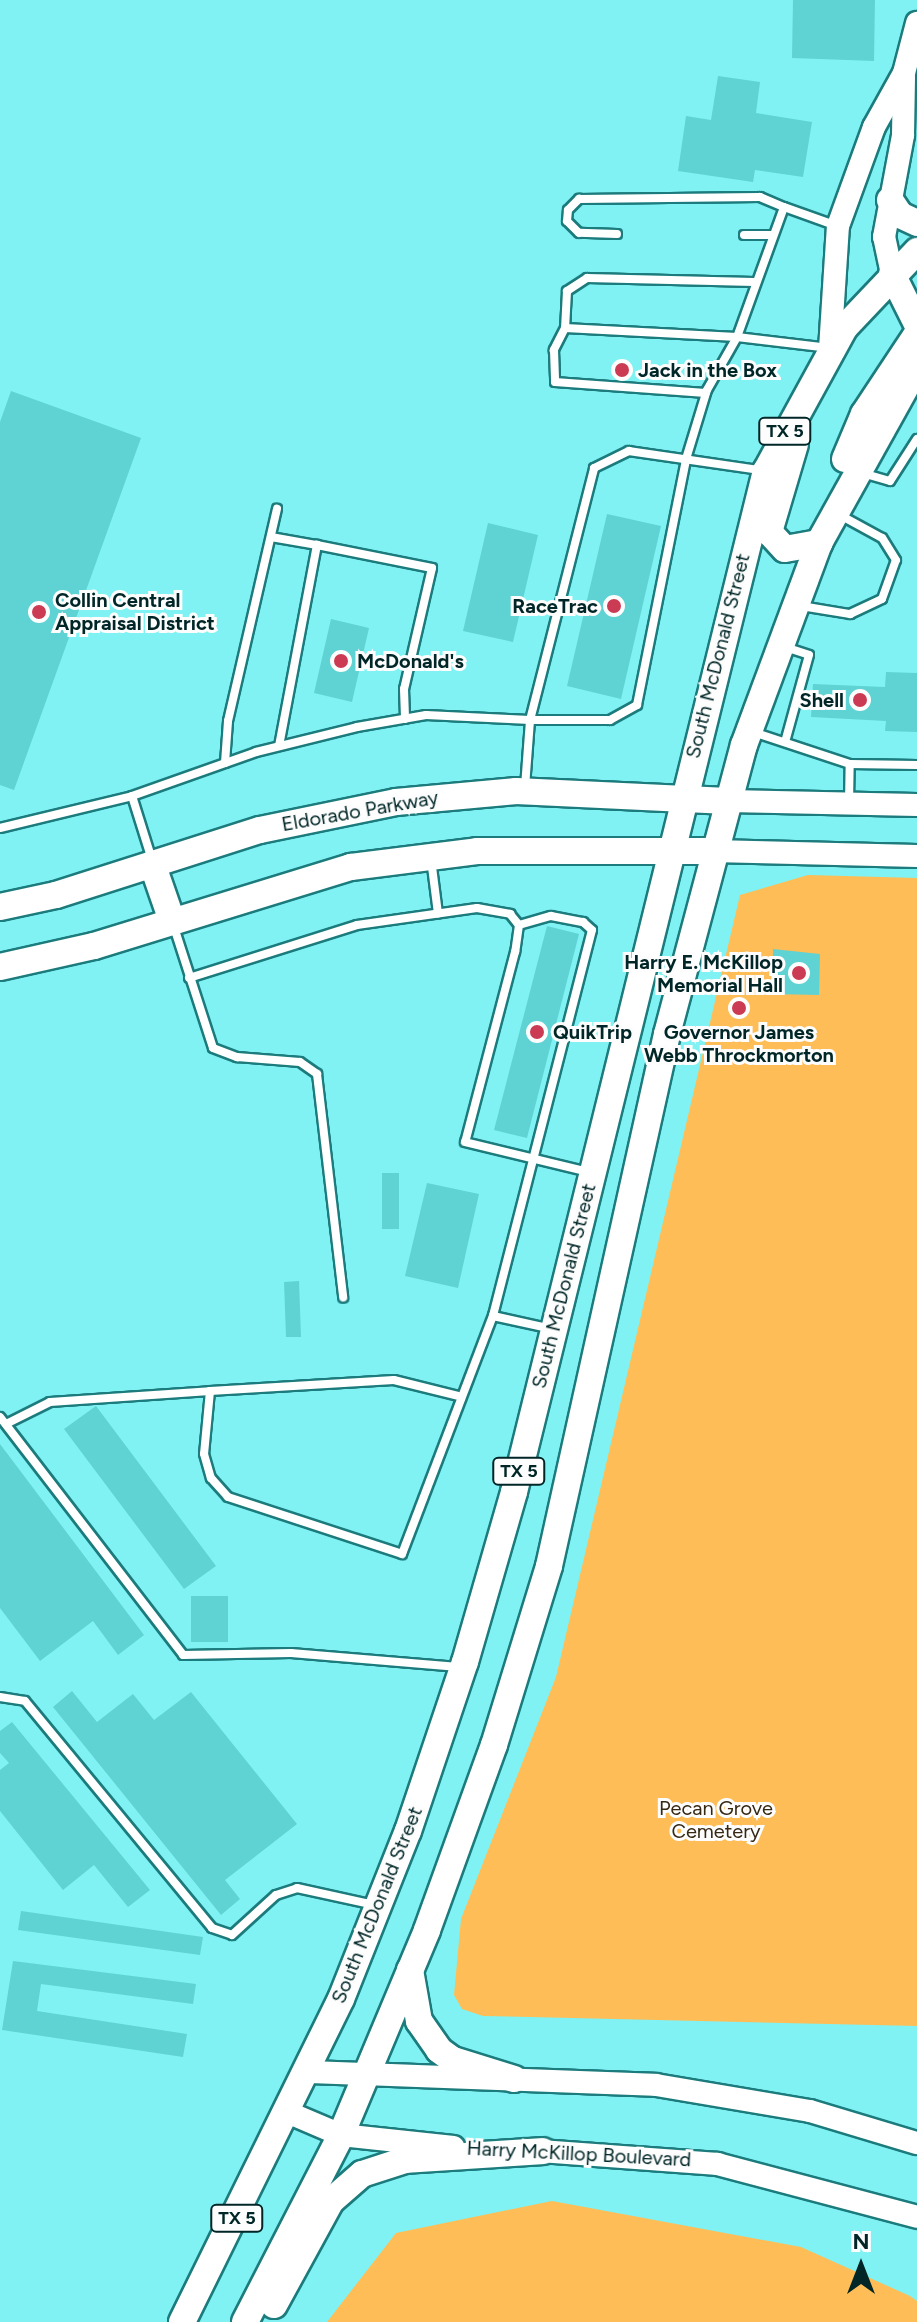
<!DOCTYPE html>
<style>
body{margin:0}
#map{position:relative;width:917px;height:2322px;overflow:hidden;background:#80f2f3;font-family:Figtree,sans-serif}
div>[style]{position:absolute}
[style*='--x']{left:calc(var(--x)*1px);top:calc(var(--y)*1px);width:calc(var(--w)*1px);rotate:calc(var(--a)*1deg)}
.green>*{inset:0;background:#febd56}
.building>*{inset:0;background:#5fd2d3}
.roads{filter:drop-shadow(2px 0 #1c7b7c) drop-shadow(-2px 0 #1c7b7c) drop-shadow(0 2px #1c7b7c) drop-shadow(0 -2px #1c7b7c)}
.lane>*{height:8px;margin:-4px;padding:0 4px;transform-origin:4px;border-radius:4px;background:#fff}
.secondary>*{height:22px;margin:-11px;padding:0 11px;transform-origin:11px;border-radius:11px;background:#fff}
.primary>*{height:26px;margin:-13px;padding:0 13px;transform-origin:13px;border-radius:13px;background:#fff}
.dots>*{width:22px;height:22px;translate:-50% -50%;box-sizing:border-box;border:4px solid #fdfdfd;border-radius:50%}
span{translate:-50% -50%;white-space:nowrap;text-align:center;line-height:1.15;-webkit-text-stroke:6px #fdfdfd;paint-order:stroke}
.shield-label span{padding:2px 6px;background:#fdfdfd;border:2px solid;border-radius:6px;-webkit-text-stroke-width:0}
.shield-label{font-size:18px;color:#002627;font-weight:700}
.poi-label{font-size:20px;color:#002627;font-weight:700}
.left{translate:0 -50%;text-align:left}
.right{translate:-100% -50%;text-align:right}
.street-label{font-size:20px;color:#002627}
.park-label{font-size:20px;color:#362813}
.north{position:absolute;left:821px;top:2226px;width:80px;height:80px;-webkit-text-stroke:6px #fdfdfd;paint-order:stroke;rotate:0deg;font-size:22px;font-weight:700;line-height:32px;text-align:center;color:#002627}
.north::after{content:'';display:block;margin:auto;width:28px;height:36px;background:#002627;clip-path:polygon(50% 0,100% 100%,50% 72%,0 100%)}
</style>
<div id="map">
<div class="green">
<div style="clip-path:polygon(808px 875px,917px 878px,917px 2026px,483px 2016px,462px 2009px,454px 1995px,461px 1919px,556px 1677px,740px 895px)"></div>
<div style="clip-path:polygon(552px 2201px,801px 2247px,910px 2296px,917px 2301px,917px 2322px,327px 2322px,396px 2233px)"></div>
</div>
<div class="building">
<div style="clip-path:polygon(793px 0,875px 0,874px 61px,792px 58px)"></div>
<div style="clip-path:polygon(718px 76px,760px 82px,756px 113px,812px 122px,803px 177px,755px 170px,753px 182px,678px 171px,686px 116px,711px 120px)"></div>
<div style="clip-path:polygon(11px 391px,141px 438px,14px 790px,0 785px,0 422px)"></div>
<div style="clip-path:polygon(607px 514px,661px 526px,621px 699px,567px 686px)"></div>
<div style="clip-path:polygon(488px 523px,538px 535px,513px 642px,463px 631px)"></div>
<div style="clip-path:polygon(331px 619px,369px 628px,352px 702px,314px 693px)"></div>
<div style="clip-path:polygon(886px 672px,917px 673px,917px 732px,885px 731px,886px 721px,811px 717px,813px 684px,885px 687px)"></div>
<div style="clip-path:polygon(547px 926px,579px 934px,527px 1138px,494px 1130px)"></div>
<div style="clip-path:polygon(773px 949px,820px 954px,819px 995px,772px 994px)"></div>
<div style="clip-path:polygon(382px 1173px,399px 1173px,399px 1229px,382px 1229px)"></div>
<div style="clip-path:polygon(427px 1183px,479px 1194px,458px 1288px,405px 1276px)"></div>
<div style="clip-path:polygon(299px 1281px,301px 1337px,286px 1337px,284px 1282px)"></div>
<div style="clip-path:polygon(96px 1406px,216px 1566px,184px 1589px,64px 1429px)"></div>
<div style="clip-path:polygon(0 1444px,144px 1635px,118px 1655px,93px 1621px,40px 1661px,0 1608px)"></div>
<div style="clip-path:polygon(191px 1596px,228px 1596px,228px 1642px,191px 1642px)"></div>
<div style="clip-path:polygon(72px 1691px,97px 1722px,133px 1694px,154px 1720px,191px 1692px,297px 1824px,225px 1880px,240px 1899px,221px 1915px,53px 1707px)"></div>
<div style="clip-path:polygon(12px 1722px,150px 1890px,128px 1907px,94px 1865px,63px 1890px,0 1811px,0 1770px,9px 1763px,0 1753px,0 1731px)"></div>
<div style="clip-path:polygon(21px 1911px,203px 1937px,200px 1955px,18px 1930px)"></div>
<div style="clip-path:polygon(13px 1961px,196px 1984px,193px 2004px,41px 1984px,37px 2011px,187px 2034px,183px 2057px,2px 2030px)"></div>
</div>
<div class="roads">
<div class="lane">
<div style="--x:617;--y:234;--w:38;--a:-178"></div>
<div style="--x:579;--y:233;--w:17;--a:-135"></div>
<div style="--x:567;--y:221;--w:11;--a:-85"></div>
<div style="--x:568;--y:210;--w:16;--a:-45"></div>
<div style="--x:579;--y:199;--w:181;--a:-0.6"></div>
<div style="--x:760;--y:197;--w:26;--a:23"></div>
<div style="--x:744;--y:235;--w:29;--a:0"></div>
<div style="--x:754;--y:282;--w:167;--a:-178.6"></div>
<div style="--x:587;--y:278;--w:24;--a:147"></div>
<div style="--x:567;--y:291;--w:37;--a:93"></div>
<div style="--x:565;--y:328;--w:172;--a:3"></div>
<div style="--x:737;--y:337;--w:138;--a:-70.1"></div>
<div style="--x:784;--y:207;--w:56;--a:19.7"></div>
<div style="--x:565;--y:328;--w:25;--a:117"></div>
<div style="--x:554;--y:350;--w:32;--a:88"></div>
<div style="--x:555;--y:382;--w:151;--a:4.2"></div>
<div style="--x:862;--y:473;--w:29;--a:16"></div>
<div style="--x:890;--y:481;--w:50;--a:-57.3"></div>
<div style="--x:271;--y:537;--w:47;--a:9.9"></div>
<div style="--x:801;--y:606;--w:50;--a:9.3"></div>
<div style="--x:850;--y:614;--w:35;--a:-25"></div>
<div style="--x:882;--y:599;--w:41;--a:-70.3"></div>
<div style="--x:896;--y:560;--w:26;--a:-122"></div>
<div style="--x:882;--y:538;--w:50;--a:-151.4"></div>
<div style="--x:785;--y:647;--w:25;--a:18"></div>
<div style="--x:809;--y:655;--w:90;--a:105.4"></div>
<div style="--x:753;--y:732;--w:102;--a:18.3"></div>
<div style="--x:850;--y:764;--w:67;--a:0.9"></div>
<div style="--x:279;--y:746;--w:205;--a:-79.3"></div>
<div style="--x:317;--y:545;--w:117;--a:11.3"></div>
<div style="--x:432;--y:568;--w:124;--a:103"></div>
<div style="--x:404;--y:689;--w:30;--a:88"></div>
<div style="--x:225;--y:763;--w:42;--a:-85.9"></div>
<div style="--x:228;--y:721;--w:218;--a:-77"></div>
<div style="--x:525;--y:787;--w:67;--a:-85.7"></div>
<div style="--x:530;--y:720;--w:80;--a:0"></div>
<div style="--x:610;--y:720;--w:31;--a:-29"></div>
<div style="--x:637;--y:705;--w:251;--a:-78.7"></div>
<div style="--x:686;--y:459;--w:72;--a:-73.1"></div>
<div style="--x:707;--y:390;--w:61;--a:-60.5"></div>
<div style="--x:737;--y:337;--w:93;--a:6.8"></div>
<div style="--x:132;--y:796;--w:67;--a:72.6"></div>
<div style="--x:849;--y:803;--w:39;--a:-89"></div>
<div style="--x:0;--y:828;--w:136;--a:-13.6"></div>
<div style="--x:132;--y:796;--w:132;--a:-19.5"></div>
<div style="--x:256;--y:752;--w:104;--a:-13.9"></div>
<div style="--x:357;--y:727;--w:70;--a:-9.9"></div>
<div style="--x:426;--y:715;--w:104;--a:2.8"></div>
<div style="--x:530;--y:720;--w:260;--a:-75.7"></div>
<div style="--x:594;--y:468;--w:39;--a:-26"></div>
<div style="--x:629;--y:451;--w:132;--a:8.3"></div>
<div style="--x:431;--y:859;--w:55;--a:82.7"></div>
<div style="--x:173;--y:924;--w:130;--a:72.1"></div>
<div style="--x:213;--y:1048;--w:26;--a:21"></div>
<div style="--x:237;--y:1057;--w:63;--a:4.5"></div>
<div style="--x:300;--y:1062;--w:21;--a:35"></div>
<div style="--x:317;--y:1074;--w:225;--a:83.3"></div>
<div style="--x:519;--y:925;--w:33;--a:-16"></div>
<div style="--x:551;--y:916;--w:33;--a:11"></div>
<div style="--x:583;--y:922;--w:12;--a:42"></div>
<div style="--x:592;--y:930;--w:398;--a:104.4"></div>
<div style="--x:493;--y:1316;--w:60;--a:12.4"></div>
<div style="--x:189;--y:978;--w:176;--a:-17.5"></div>
<div style="--x:357;--y:925;--w:121;--a:-8.1"></div>
<div style="--x:477;--y:908;--w:34;--a:10"></div>
<div style="--x:510;--y:914;--w:14;--a:51"></div>
<div style="--x:519;--y:925;--w:27;--a:98"></div>
<div style="--x:515;--y:952;--w:196;--a:104.7"></div>
<div style="--x:465;--y:1142;--w:128;--a:13.6"></div>
<div style="--x:210;--y:1391;--w:63;--a:95.4"></div>
<div style="--x:204;--y:1454;--w:25;--a:74"></div>
<div style="--x:211;--y:1478;--w:25;--a:48"></div>
<div style="--x:228;--y:1497;--w:183;--a:18.1"></div>
<div style="--x:402;--y:1554;--w:255;--a:-69.1"></div>
<div style="--x:0;--y:1417;--w:300;--a:52.4"></div>
<div style="--x:183;--y:1655;--w:108;--a:-1.1"></div>
<div style="--x:291;--y:1653;--w:168;--a:4.8"></div>
<div style="--x:6;--y:1424;--w:49;--a:-26.6"></div>
<div style="--x:50;--y:1402;--w:160;--a:-3.9"></div>
<div style="--x:210;--y:1391;--w:184;--a:-3.4"></div>
<div style="--x:394;--y:1380;--w:66;--a:14"></div>
<div style="--x:0;--y:1697;--w:25;--a:9"></div>
<div style="--x:25;--y:1701;--w:294;--a:50.5"></div>
<div style="--x:212;--y:1928;--w:21;--a:19"></div>
<div style="--x:232;--y:1935;--w:59;--a:-42.3"></div>
<div style="--x:276;--y:1895;--w:22;--a:-18"></div>
<div style="--x:297;--y:1888;--w:80;--a:12.3"></div>
</div>
<div class="secondary">
<div style="--x:892;--y:274;--w:38;--a:-102"></div>
<div style="--x:884;--y:237;--w:104;--a:-79.4"></div>
<div style="--x:903;--y:135;--w:57;--a:-89"></div>
<div style="--x:830;--y:349;--w:123;--a:-86.3"></div>
<div style="--x:838;--y:226;--w:105;--a:-70"></div>
<div style="--x:874;--y:127;--w:62;--a:-60.9"></div>
<div style="--x:904;--y:73;--w:52;--a:-75.4"></div>
<div style="--x:728;--y:801;--w:189;--a:1.2"></div>
<div style="--x:713;--y:851;--w:204;--a:1.4"></div>
<div style="--x:307;--y:2072;--w:349;--a:2.1"></div>
<div style="--x:656;--y:2085;--w:156;--a:9.6"></div>
<div style="--x:810;--y:2111;--w:112;--a:16.7"></div>
<div style="--x:287;--y:2112;--w:59;--a:23.1"></div>
<div style="--x:341;--y:2135;--w:113;--a:6.1"></div>
<div style="--x:527;--y:2150;--w:191;--a:4.2"></div>
<div style="--x:717;--y:2164;--w:207;--a:14.8"></div>
</div>
<div class="primary">
<div style="--x:890;--y:200;--w:18;--a:56"></div>
<div style="--x:900;--y:215;--w:19;--a:25"></div>
<div style="--x:892;--y:274;--w:56;--a:63.4"></div>
<div style="--x:795;--y:444;--w:92;--a:106.5"></div>
<div style="--x:769;--y:532;--w:23;--a:47"></div>
<div style="--x:785;--y:549;--w:35;--a:-10"></div>
<div style="--x:845;--y:459;--w:49;--a:-67.1"></div>
<div style="--x:864;--y:414;--w:96;--a:-56.5"></div>
<div style="--x:153;--y:866;--w:58;--a:70.9"></div>
<div style="--x:0;--y:907;--w:57;--a:-12.1"></div>
<div style="--x:56;--y:895;--w:214;--a:-17.7"></div>
<div style="--x:260;--y:830;--w:139;--a:-11.6"></div>
<div style="--x:396;--y:802;--w:121;--a:-5.2"></div>
<div style="--x:516;--y:791;--w:212;--a:2.7"></div>
<div style="--x:0;--y:967;--w:96;--a:-12.6"></div>
<div style="--x:94;--y:946;--w:269;--a:-17.1"></div>
<div style="--x:351;--y:867;--w:127;--a:-7.2"></div>
<div style="--x:477;--y:851;--w:236;--a:0"></div>
<div style="--x:410;--y:1970;--w:52;--a:80"></div>
<div style="--x:419;--y:2021;--w:35;--a:55"></div>
<div style="--x:439;--y:2050;--w:17;--a:36"></div>
<div style="--x:453;--y:2060;--w:64;--a:17.3"></div>
<div style="--x:274;--y:2305;--w:119;--a:-61.3"></div>
<div style="--x:331;--y:2201;--w:41;--a:-41.1"></div>
<div style="--x:362;--y:2174;--w:45;--a:-18"></div>
<div style="--x:405;--y:2160;--w:138;--a:-3.7"></div>
<div style="--x:182;--y:2322;--w:360;--a:-63.8"></div>
<div style="--x:341;--y:1999;--w:181;--a:-68.3"></div>
<div style="--x:408;--y:1831;--w:178;--a:-71.4"></div>
<div style="--x:465;--y:1662;--w:177;--a:-73.9"></div>
<div style="--x:514;--y:1492;--w:1052;--a:-76.14"></div>
<div style="--x:766;--y:471;--w:164;--a:-61.3"></div>
<div style="--x:845;--y:327;--w:105;--a:-46.5"></div>
<div style="--x:245;--y:2322;--w:210;--a:-62.8"></div>
<div style="--x:341;--y:2135;--w:222;--a:-67.2"></div>
<div style="--x:427;--y:1930;--w:197;--a:-70.1"></div>
<div style="--x:494;--y:1745;--w:187;--a:-72.9"></div>
<div style="--x:549;--y:1566;--w:545;--a:-77.49"></div>
<div style="--x:667;--y:1034;--w:299;--a:-75.1"></div>
<div style="--x:744;--y:745;--w:215;--a:-69.6"></div>
<div style="--x:819;--y:543;--w:201;--a:-60.9"></div>
</div>
</div>
<div class="dots">
<div style="left:622px;top:370px;background:#cb3b53"></div>
<div style="left:614px;top:606px;background:#cb3b53"></div>
<div style="left:39px;top:612px;background:#cb3b53"></div>
<div style="left:341px;top:661px;background:#cb3b53"></div>
<div style="left:860px;top:700px;background:#cb3b53"></div>
<div style="left:799px;top:973px;background:#cb3b53"></div>
<div style="left:739px;top:1008px;background:#cb3b53"></div>
<div style="left:537px;top:1032px;background:#cb3b53"></div>
</div>
<div class="shield-label">
<span style="left:785px;top:431px">TX 5</span>
<span style="left:519px;top:1471px">TX 5</span>
<span style="left:237px;top:2218px">TX 5</span>
</div>
<div class="poi-label">
<span class="left" style="left:638px;top:370px">Jack in the Box</span>
<span class="left" style="left:55px;top:612px">Collin Central<br>Appraisal District</span>
<span class="right" style="left:598px;top:606px">RaceTrac</span>
<span class="left" style="left:357px;top:661px">McDonald's</span>
<span class="right" style="left:844px;top:700px">Shell</span>
<span class="right" style="left:783px;top:974px">Harry E. McKillop<br>Memorial Hall</span>
<span class="left" style="left:553px;top:1032px">QuikTrip</span>
<span style="left:739px;top:1044px">Governor James<br>Webb Throckmorton</span>
</div>
<div class="street-label">
<span style="left:718px;top:656px;rotate:-76deg">South McDonald Street</span>
<span style="left:360px;top:811px;rotate:-10deg">Eldorado Parkway</span>
<span style="left:564px;top:1286px;rotate:-76deg">South McDonald Street</span>
<span style="left:377px;top:1905px;rotate:-68deg">South McDonald Street</span>
<span style="left:579px;top:2154px;rotate:3deg">Harry McKillop Boulevard</span>
</div>
<div class="park-label">
<span style="left:716px;top:1820px">Pecan Grove<br>Cemetery</span>
</div>
<div class="north">N</div>
</div>
